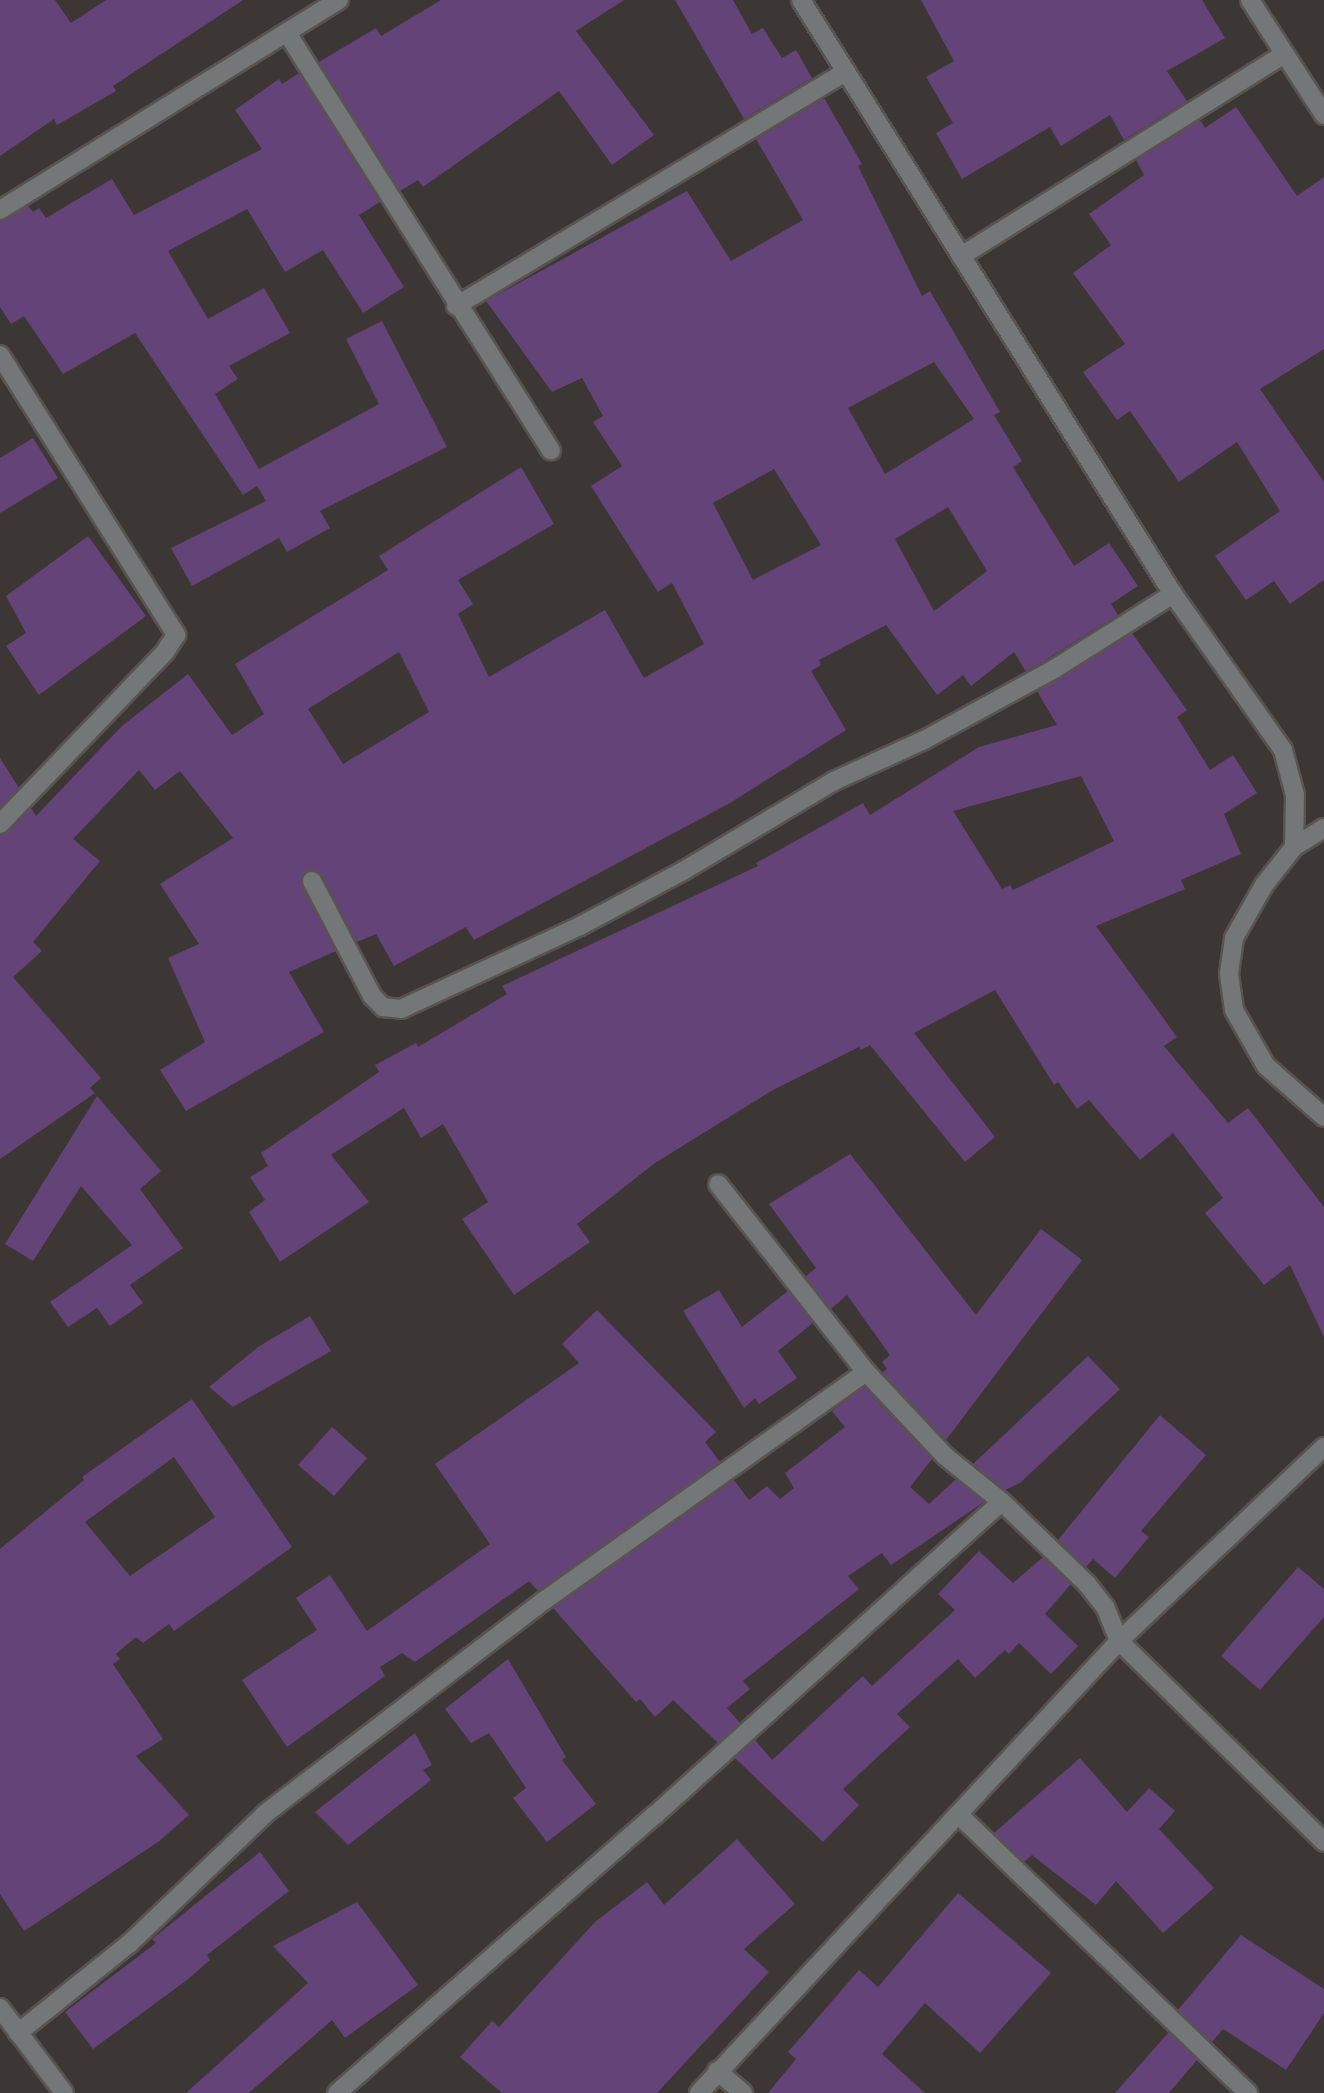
<!DOCTYPE html>
<style>
body{margin:0}
#map{position:relative;width:1324px;height:2093px;overflow:hidden;background:#3c3634;font-family:"Work Sans",sans-serif}
div>[style]{position:absolute}
[style*='--x']{left:calc(var(--x)*1px);top:calc(var(--y)*1px);width:calc(var(--w)*1px);rotate:calc(var(--a)*1deg)}
.building>*{inset:0;background:#644379}
.roads{filter:drop-shadow(2px 0 #595351) drop-shadow(-2px 0 #595351) drop-shadow(0 2px #595351) drop-shadow(0 -2px #595351)}
.minor>*{height:18px;margin:-9px;padding:0 9px;transform-origin:9px;border-radius:9px;background:#747778}
span{translate:-50% -50%;white-space:nowrap;text-align:center;line-height:1.15;-webkit-text-stroke:5px #3c3634;paint-order:stroke}
</style>
<div id="map">
<div class="building">
<div style="clip-path:polygon(0 0,55px 0,71px 23px,106px 0,243px 0,113px 86px,116px 91px,57px 125px,54px 119px,0 156px)"></div>
<div style="clip-path:polygon(441px 0,624px 0,576px 31px,654px 135px,612px 165px,559px 91px,423px 187px,418px 180px,400px 191px,319px 62px,376px 28px,381px 36px)"></div>
<div style="clip-path:polygon(675px 0,733px 0,752px 34px,763px 28px,782px 58px,796px 50px,812px 78px,744px 119px)"></div>
<div style="clip-path:polygon(921px 0,1202px 0,1225px 38px,1167px 71px,1187px 101px,1124px 140px,1110px 115px,1061px 146px,1050px 127px,962px 179px,936px 133px,953px 123px,926px 77px,954px 61px)"></div>
<div style="clip-path:polygon(299px 73px,380px 202px,359px 215px,404px 287px,363px 313px,323px 250px,285px 272px,247px 209px,168px 251px,208px 319px,264px 288px,290px 333px,229px 366px,238px 379px,215px 394px,259px 469px,379px 404px,346px 339px,382px 321px,447px 447px,320px 511px,330px 528px,287px 552px,279px 538px,192px 586px,171px 548px,266px 501px,257px 486px,243px 495px,135px 333px,63px 374px,24px 316px,11px 324px,0 307px,0 221px,28px 206px,33px 212px,39px 208px,46px 218px,112px 179px,134px 215px,262px 149px,235px 110px,279px 79px,282px 84px)"></div>
<div style="clip-path:polygon(evenodd,824px 98px,862px 164px,858px 166px,922px 296px,930px 291px,1000px 412px,994px 415px,1022px 461px,1013px 467px,1074px 566px,1109px 543px,1138px 586px,1111px 604px,1118px 615px,1026px 672px,1014px 652px,971px 686px,963px 675px,937px 695px,886px 625px,819px 660px,821px 665px,811px 671px,846px 730px,730px 803px,474px 940px,466px 927px,394px 966px,376px 934px,357px 942px,322px 876px,306px 871px,302px 886px,336px 951px,289px 972px,324px 1032px,186px 1111px,160px 1070px,205px 1042px,168px 958px,199px 944px,160px 884px,233px 838px,180px 771px,155px 790px,139px 770px,73px 839px,100px 861px,33px 942px,42px 951px,13px 977px,101px 1078px,90px 1088px,95px 1093px,0 1159px,0 835px,31px 808px,36px 816px,122px 726px,188px 674px,232px 735px,264px 714px,235px 664px,388px 570px,379px 556px,521px 467px,554px 524px,458px 580px,473px 604px,458px 614px,489px 677px,605px 610px,644px 678px,704px 644px,672px 583px,658px 592px,591px 486px,622px 466px,593px 422px,603px 416px,582px 378px,552px 392px,486px 301px,687px 191px,731px 261px,803px 220px,756px 139px,824px 98px,934px 362px,974px 419px,885px 474px,848px 408px,934px 362px,824px 98px,774px 469px,821px 545px,753px 580px,713px 503px,774px 469px,824px 98px,948px 507px,987px 571px,934px 611px,895px 539px,948px 507px,824px 98px,399px 652px,429px 712px,343px 764px,308px 709px,399px 652px)"></div>
<div style="clip-path:polygon(1236px 107px,1297px 196px,1324px 177px,1324px 349px,1260px 389px,1324px 482px,1324px 580px,1290px 604px,1274px 581px,1246px 600px,1215px 556px,1280px 511px,1237px 442px,1179px 482px,1130px 411px,1117px 420px,1083px 372px,1125px 344px,1073px 273px,1111px 245px,1089px 214px,1144px 175px,1136px 160px,1200px 120px,1205px 128px)"></div>
<div style="clip-path:polygon(33px 438px,58px 478px,0 513px,0 458px)"></div>
<div style="clip-path:polygon(88px 536px,146px 616px,39px 695px,6px 646px,26px 633px,6px 596px)"></div>
<div style="clip-path:polygon(evenodd,1132px 633px,1187px 710px,1177px 717px,1210px 770px,1233px 755px,1257px 793px,1224px 814px,1241px 854px,1181px 880px,1185px 889px,1096px 926px,1177px 1037px,1164px 1046px,1228px 1123px,1248px 1108px,1324px 1207px,1324px 1337px,1290px 1265px,1264px 1285px,1205px 1213px,1223px 1198px,1173px 1133px,1140px 1160px,1089px 1100px,1077px 1109px,1058px 1082px,1054px 1085px,995px 990px,914px 1033px,995px 1137px,965px 1162px,870px 1045px,861px 1050px,859px 1047px,773px 1090px,655px 1163px,577px 1224px,590px 1242px,514px 1295px,462px 1219px,488px 1202px,443px 1124px,421px 1138px,404px 1108px,331px 1155px,369px 1202px,280px 1262px,249px 1212px,265px 1200px,250px 1177px,268px 1166px,261px 1153px,379px 1072px,375px 1065px,416px 1043px,418px 1047px,507px 994px,502px 986px,758px 866px,756px 863px,863px 803px,870px 815px,979px 747px,1057px 725px,1037px 691px,1132px 633px,1081px 776px,1114px 841px,1013px 890px,1010px 885px,1002px 889px,953px 811px,1081px 776px)"></div>
<div style="clip-path:polygon(0 758px,19px 788px,0 808px)"></div>
<div style="clip-path:polygon(97px 1096px,161px 1171px,140px 1189px,183px 1248px,130px 1285px,143px 1303px,110px 1326px,97px 1308px,68px 1327px,50px 1302px,132px 1245px,81px 1186px,33px 1261px,5px 1244px)"></div>
<div style="clip-path:polygon(850px 1154px,976px 1315px,1041px 1229px,1082px 1260px,946px 1440px,882px 1373px,887px 1369px,882px 1362px,890px 1355px,847px 1295px,831px 1309px,805px 1277px,816px 1268px,769px 1204px)"></div>
<div style="clip-path:polygon(719px 1290px,742px 1327px,788px 1291px,813px 1323px,778px 1351px,797px 1378px,759px 1404px,755px 1398px,744px 1408px,683px 1311px)"></div>
<div style="clip-path:polygon(597px 1310px,716px 1432px,705px 1442px,720px 1462px,538px 1591px,529px 1581px,415px 1662px,402px 1653px,380px 1667px,385px 1676px,287px 1747px,242px 1680px,317px 1630px,296px 1598px,330px 1575px,367px 1631px,490px 1544px,435px 1464px,579px 1363px,562px 1344px)"></div>
<div style="clip-path:polygon(310px 1316px,331px 1351px,233px 1407px,209px 1387px,258px 1347px)"></div>
<div style="clip-path:polygon(1088px 1356px,1120px 1389px,1020px 1483px,1005px 1490px,973px 1464px)"></div>
<div style="clip-path:polygon(864px 1387px,932px 1459px,910px 1487px,929px 1504px,956px 1479px,984px 1502px,891px 1565px,882px 1553px,848px 1576px,859px 1589px,743px 1681px,750px 1689px,727px 1708px,740px 1723px,718px 1743px,673px 1700px,655px 1717px,640px 1699px,636px 1702px,553px 1608px,734px 1480px,749px 1500px,767px 1486px,780px 1499px,794px 1488px,785px 1473px,845px 1427px,832px 1411px)"></div>
<div style="clip-path:polygon(evenodd,192px 1399px,292px 1547px,174px 1631px,169px 1624px,143px 1643px,136px 1637px,116px 1654px,120px 1659px,113px 1664px,163px 1739px,136px 1756px,189px 1815px,158px 1842px,24px 1931px,0 1894px,0 1549px,84px 1480px,82px 1477px,192px 1399px,174px 1457px,215px 1517px,130px 1576px,85px 1522px,174px 1457px)"></div>
<div style="clip-path:polygon(1160px 1415px,1206px 1455px,1141px 1531px,1149px 1537px,1115px 1578px,1093px 1559px,1086px 1567px,1058px 1540px)"></div>
<div style="clip-path:polygon(332px 1427px,367px 1458px,334px 1496px,298px 1465px)"></div>
<div style="clip-path:polygon(979px 1551px,1013px 1583px,1043px 1557px,1071px 1584px,1045px 1614px,1078px 1646px,1051px 1674px,1019px 1643px,1009px 1654px,1005px 1650px,975px 1678px,958px 1659px,897px 1714px,910px 1727px,843px 1789px,859px 1805px,823px 1842px,735px 1758px,755px 1740px,772px 1760px,863px 1676px,872px 1686px,955px 1610px,938px 1594px)"></div>
<div style="clip-path:polygon(1298px 1567px,1324px 1589px,1324px 1617px,1260px 1690px,1221px 1656px)"></div>
<div style="clip-path:polygon(508px 1659px,566px 1757px,562px 1760px,596px 1804px,547px 1842px,513px 1798px,526px 1788px,489px 1733px,471px 1743px,445px 1709px)"></div>
<div style="clip-path:polygon(415px 1733px,432px 1765px,423px 1770px,431px 1780px,348px 1845px,315px 1812px)"></div>
<div style="clip-path:polygon(1080px 1758px,1127px 1812px,1149px 1788px,1175px 1811px,1159px 1829px,1214px 1888px,1163px 1933px,1116px 1881px,1096px 1905px,1032px 1855px,1024px 1862px,994px 1833px)"></div>
<div style="clip-path:polygon(737px 1839px,795px 1904px,744px 1949px,769px 1972px,657px 2093px,502px 2093px,460px 2057px,492px 2021px,499px 2027px,595px 1922px,647px 1882px,664px 1905px)"></div>
<div style="clip-path:polygon(260px 1852px,289px 1891px,207px 1955px,210px 1960px,187px 1980px,93px 2049px,65px 2012px,156px 1943px,152px 1939px)"></div>
<div style="clip-path:polygon(958px 1893px,1051px 1973px,980px 2053px,925px 2003px,882px 2054px,925px 2093px,768px 2093px,796px 2059px,788px 2052px,859px 1970px,878px 1987px)"></div>
<div style="clip-path:polygon(357px 1902px,418px 1985px,345px 2038px,332px 2020px,249px 2093px,186px 2093px,308px 1983px,273px 1946px)"></div>
<div style="clip-path:polygon(1241px 1935px,1324px 1989px,1324px 2013px,1286px 2070px,1223px 2029px,1212px 2042px,1178px 2010px)"></div>
<div style="clip-path:polygon(1169px 2032px,1197px 2060px,1169px 2093px,1115px 2093px)"></div>
</div>
<div class="roads">
<div class="minor">
<div style="--x:801;--y:0;--w:701;--a:57.94"></div>
<div style="--x:1173;--y:594;--w:191;--a:54.8"></div>
<div style="--x:1283;--y:750;--w:47;--a:75.1"></div>
<div style="--x:1295;--y:795;--w:52;--a:91.1"></div>
<div style="--x:1250;--y:0;--w:137;--a:57.2"></div>
<div style="--x:287;--y:33;--w:494;--a:57.7"></div>
<div style="--x:0;--y:210;--w:399;--a:-31.8"></div>
<div style="--x:961;--y:256;--w:381;--a:-32"></div>
<div style="--x:456;--y:306;--w:454;--a:-31"></div>
<div style="--x:0;--y:355;--w:331;--a:57.8"></div>
<div style="--x:176;--y:635;--w:20;--a:123"></div>
<div style="--x:165;--y:652;--w:238;--a:133.8"></div>
<div style="--x:1324;--y:828;--w:36;--a:148"></div>
<div style="--x:1294;--y:847;--w:48;--a:128.3"></div>
<div style="--x:1264;--y:885;--w:61;--a:119.5"></div>
<div style="--x:1234;--y:938;--w:36;--a:98"></div>
<div style="--x:1229;--y:974;--w:36;--a:82"></div>
<div style="--x:1234;--y:1010;--w:64;--a:60.3"></div>
<div style="--x:1266;--y:1066;--w:77;--a:41.3"></div>
<div style="--x:312;--y:881;--w:130;--a:62.4"></div>
<div style="--x:372;--y:996;--w:16;--a:45"></div>
<div style="--x:383;--y:1007;--w:18;--a:6"></div>
<div style="--x:401;--y:1009;--w:197;--a:-24.9"></div>
<div style="--x:580;--y:926;--w:117;--a:-28.1"></div>
<div style="--x:683;--y:871;--w:176;--a:-30.8"></div>
<div style="--x:834;--y:781;--w:99;--a:-24.5"></div>
<div style="--x:924;--y:740;--w:148;--a:-28.6"></div>
<div style="--x:1054;--y:669;--w:141;--a:-32.2"></div>
<div style="--x:1324;--y:1447;--w:282;--a:136.6"></div>
<div style="--x:1119;--y:1641;--w:287;--a:44.4"></div>
<div style="--x:960;--y:1816;--w:400;--a:43.9"></div>
<div style="--x:0;--y:2008;--w:106;--a:53"></div>
<div style="--x:18;--y:2033;--w:144;--a:-38.8"></div>
<div style="--x:130;--y:1943;--w:188;--a:-43.7"></div>
<div style="--x:266;--y:1813;--w:351;--a:-37.4"></div>
<div style="--x:545;--y:1600;--w:394;--a:-35.4"></div>
<div style="--x:717;--y:2071;--w:34;--a:40"></div>
<div style="--x:337;--y:2093;--w:422;--a:-41.2"></div>
<div style="--x:655;--y:1815;--w:467;--a:-42.1"></div>
<div style="--x:699;--y:2093;--w:617;--a:-47.1"></div>
<div style="--x:1119;--y:1641;--w:37;--a:-112"></div>
<div style="--x:1105;--y:1607;--w:29;--a:-128"></div>
<div style="--x:1087;--y:1584;--w:118;--a:-136"></div>
<div style="--x:1002;--y:1502;--w:73;--a:-141.1"></div>
<div style="--x:945;--y:1456;--w:115;--a:-133.2"></div>
<div style="--x:866;--y:1372;--w:239;--a:-128.2"></div>
</div>
</div>
</div>
